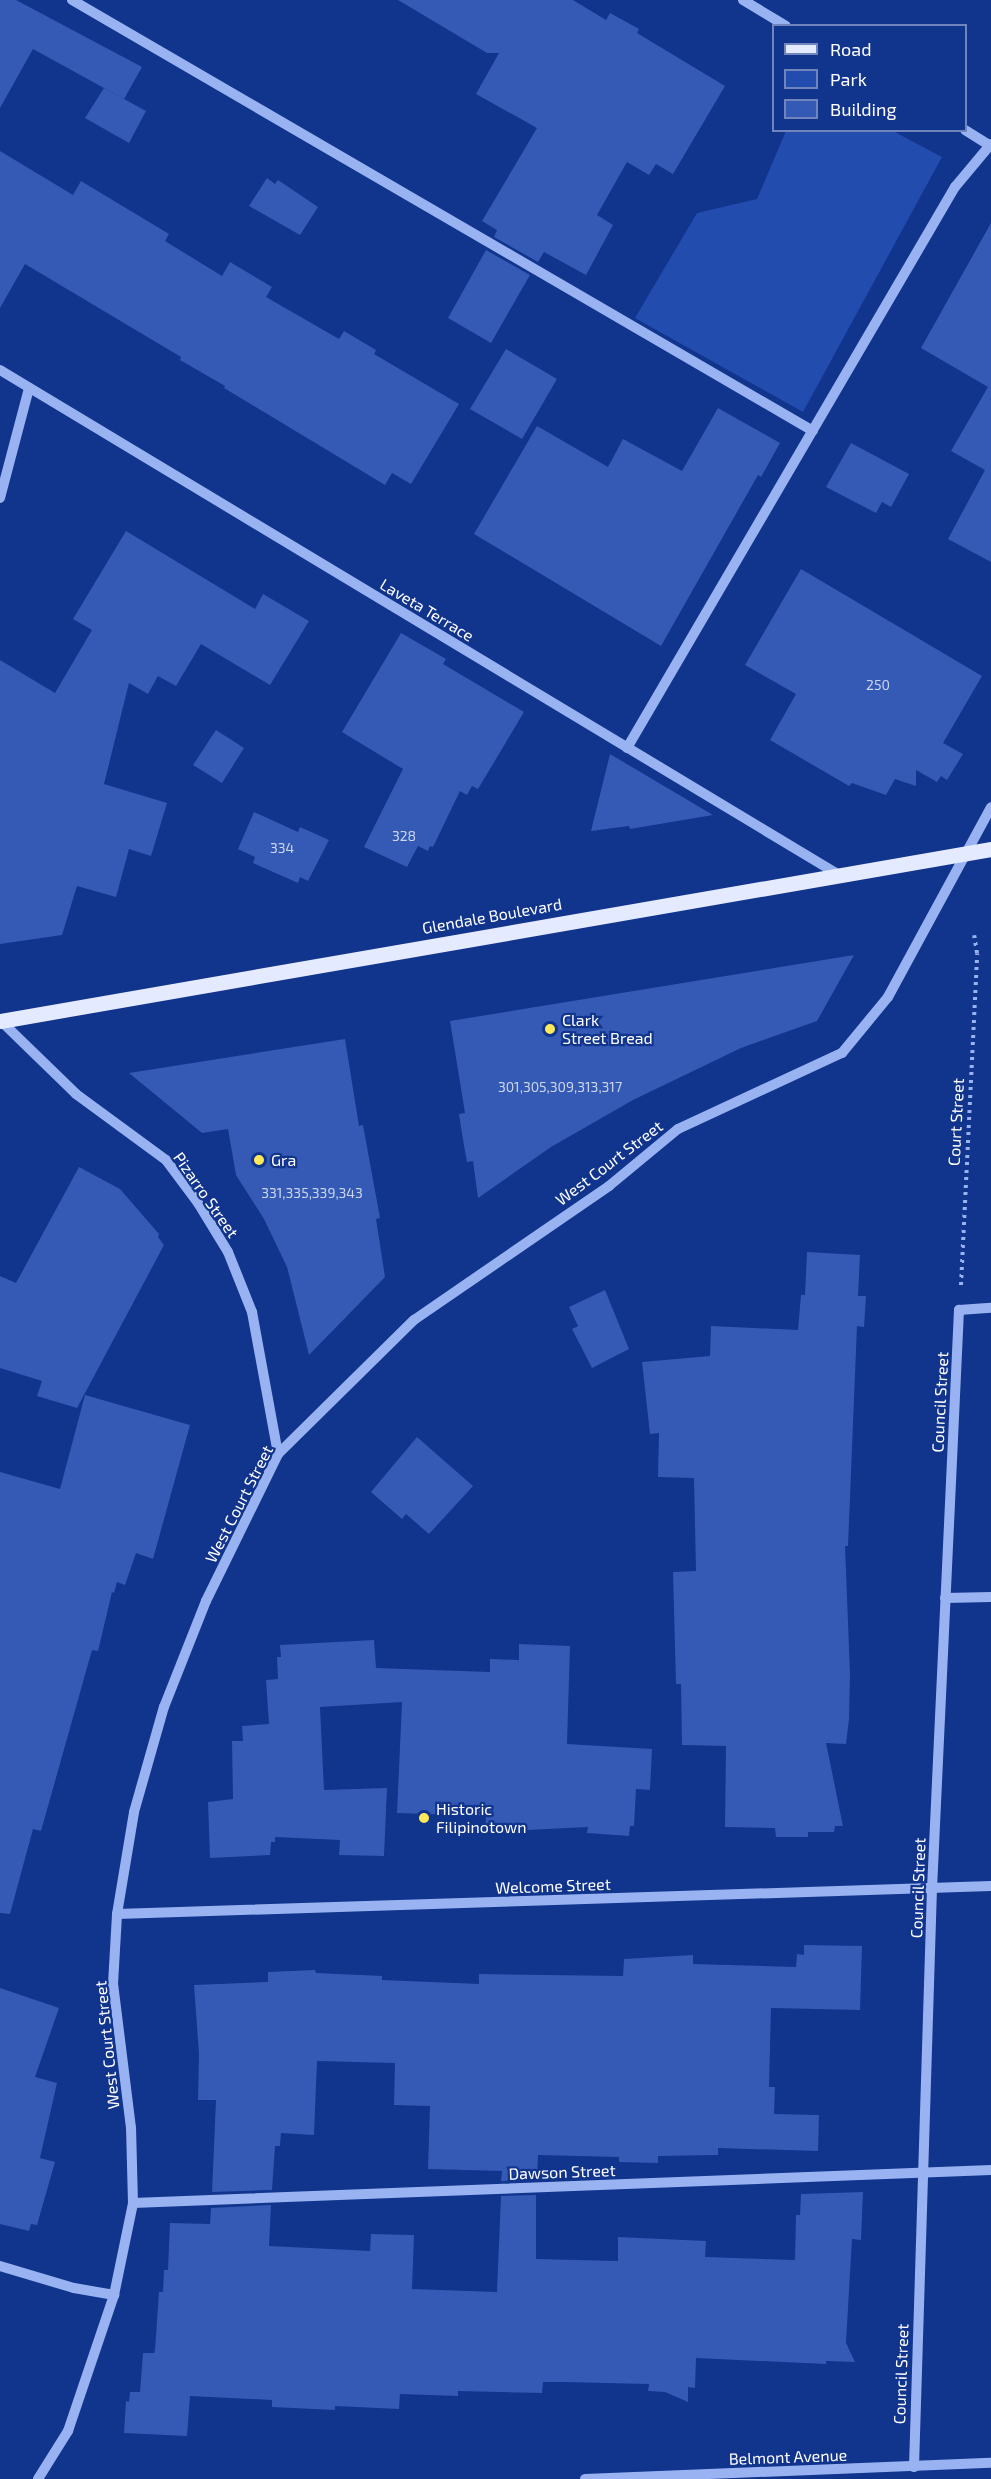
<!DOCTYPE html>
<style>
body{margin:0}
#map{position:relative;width:991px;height:2479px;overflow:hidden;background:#11348d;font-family:"Exo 2",sans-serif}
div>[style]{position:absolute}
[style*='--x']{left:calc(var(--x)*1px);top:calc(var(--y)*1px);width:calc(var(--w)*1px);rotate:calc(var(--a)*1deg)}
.green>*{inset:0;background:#224cad}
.building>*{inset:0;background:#345ab5}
.path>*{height:4px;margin-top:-2px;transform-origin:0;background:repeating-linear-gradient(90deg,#99b3f2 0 3px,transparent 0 7.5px)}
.minor>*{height:10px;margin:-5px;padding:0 5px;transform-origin:5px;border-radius:5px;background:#99b3f2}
.major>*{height:15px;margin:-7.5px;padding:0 7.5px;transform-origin:7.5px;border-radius:7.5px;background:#e4eaff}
.dots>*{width:16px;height:16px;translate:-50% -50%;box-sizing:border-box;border:3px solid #11348d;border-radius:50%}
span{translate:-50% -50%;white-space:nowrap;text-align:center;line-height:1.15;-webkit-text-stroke:4.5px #11348d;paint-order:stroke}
.number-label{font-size:14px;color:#ccd6ec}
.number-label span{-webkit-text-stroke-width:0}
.street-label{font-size:16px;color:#fff}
.poi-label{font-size:16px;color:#fff}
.left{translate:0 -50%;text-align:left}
.legend{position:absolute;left:772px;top:24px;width:195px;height:108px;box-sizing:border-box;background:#11348d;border:2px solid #7085bb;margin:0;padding:8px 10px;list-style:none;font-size:18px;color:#fff}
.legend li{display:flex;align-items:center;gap:12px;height:30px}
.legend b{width:30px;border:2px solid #7085bb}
</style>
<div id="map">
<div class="green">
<div style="clip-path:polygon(786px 131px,893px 131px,942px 157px,803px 412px,635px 318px,697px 213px,757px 199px)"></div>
</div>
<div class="building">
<div style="clip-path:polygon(0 0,16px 0,142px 67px,124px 99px,33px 49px,0 108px)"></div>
<div style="clip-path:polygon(398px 0,573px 0,606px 20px,610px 13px,639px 29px,637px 33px,725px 86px,673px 174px,656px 164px,649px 175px,627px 162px,597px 215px,613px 225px,586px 275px,544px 252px,538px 262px,494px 237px,497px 230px,482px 221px,537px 128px,476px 94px,499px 53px,487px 53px)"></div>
<div style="clip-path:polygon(104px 88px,146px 111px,129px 143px,85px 118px)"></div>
<div style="clip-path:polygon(0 151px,73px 195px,81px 181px,169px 234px,165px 241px,222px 276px,230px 262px,272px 287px,266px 297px,339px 339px,344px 331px,376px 350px,374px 354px,459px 404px,411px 484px,392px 473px,385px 485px,224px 388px,225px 386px,180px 360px,181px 357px,25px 264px,0 308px)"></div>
<div style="clip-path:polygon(267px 178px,275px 184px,278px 180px,318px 207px,300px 235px,249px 206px)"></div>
<div style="clip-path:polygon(991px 223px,991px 562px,948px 539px,985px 470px,951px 451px,988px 387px,921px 348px)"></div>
<div style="clip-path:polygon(486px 250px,530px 275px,491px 343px,448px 318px)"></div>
<div style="clip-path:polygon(506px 349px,557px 379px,522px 439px,470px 409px)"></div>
<div style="clip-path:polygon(718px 408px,780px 443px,761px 477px,758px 475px,661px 646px,474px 534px,537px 426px,608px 467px,623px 439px,682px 471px)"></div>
<div style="clip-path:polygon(851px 443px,909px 474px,891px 507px,882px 502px,876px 513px,826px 487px)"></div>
<div style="clip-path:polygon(126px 531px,255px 609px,263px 594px,309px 621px,270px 685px,201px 644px,176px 686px,158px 676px,148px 694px,129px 683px,104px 784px,167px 803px,151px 856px,129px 849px,116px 897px,77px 886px,62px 935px,0 944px,0 660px,55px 693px,92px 630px,73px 619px)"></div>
<div style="clip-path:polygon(801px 569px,982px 676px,943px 743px,963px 754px,947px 780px,941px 776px,937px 782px,916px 770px,916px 786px,895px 779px,886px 795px,852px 783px,849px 786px,770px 740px,796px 694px,745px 665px)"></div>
<div style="clip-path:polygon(401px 633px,446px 659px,443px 664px,524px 712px,478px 789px,472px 786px,467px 795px,460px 791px,433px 847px,430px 846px,428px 851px,418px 846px,407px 867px,364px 847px,403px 769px,342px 732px)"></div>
<div style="clip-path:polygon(216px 730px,244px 748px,222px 783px,193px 765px)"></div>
<div style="clip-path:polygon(610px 754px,713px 815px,630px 829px,629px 826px,591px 831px)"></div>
<div style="clip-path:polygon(254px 812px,298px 832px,300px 827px,329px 840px,308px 881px,300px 877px,298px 883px,253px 863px,255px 857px,238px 849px)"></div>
<div style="clip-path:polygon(854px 955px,817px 1021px,741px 1048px,633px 1100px,551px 1147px,478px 1198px,473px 1161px,467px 1162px,463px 1140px,459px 1114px,465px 1113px,450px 1021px)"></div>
<div style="clip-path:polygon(345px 1039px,359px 1126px,363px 1125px,380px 1218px,376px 1219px,385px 1277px,309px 1355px,287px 1267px,264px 1219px,236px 1175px,228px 1129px,202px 1133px,129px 1073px)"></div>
<div style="clip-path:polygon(79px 1167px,120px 1189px,159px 1234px,158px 1237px,164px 1245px,77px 1408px,37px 1396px,42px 1381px,0 1368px,0 1276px,16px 1283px)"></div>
<div style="clip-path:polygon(807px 1252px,860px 1255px,858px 1296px,866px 1296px,864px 1327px,857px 1326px,848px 1546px,845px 1546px,850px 1674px,849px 1719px,846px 1744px,826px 1743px,843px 1826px,835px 1826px,834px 1832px,808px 1832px,808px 1837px,776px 1837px,775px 1828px,725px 1827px,726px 1746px,682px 1745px,681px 1684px,676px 1684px,673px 1572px,696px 1571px,694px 1478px,658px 1477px,659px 1433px,650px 1434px,642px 1362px,710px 1356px,711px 1326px,798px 1330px,801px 1295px,805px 1295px)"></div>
<div style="clip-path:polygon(605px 1290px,629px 1349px,592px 1368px,572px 1329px,578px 1326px,569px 1307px)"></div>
<div style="clip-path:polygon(85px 1395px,190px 1425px,153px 1559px,136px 1553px,125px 1585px,117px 1582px,114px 1593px,112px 1592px,98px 1651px,92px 1650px,41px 1831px,33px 1829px,10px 1914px,0 1913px,0 1472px,60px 1489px)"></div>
<div style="clip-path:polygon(417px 1437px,473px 1486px,429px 1534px,406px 1514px,402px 1519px,371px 1492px)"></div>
<div style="clip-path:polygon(374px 1640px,376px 1668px,490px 1672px,490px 1659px,519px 1660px,519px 1644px,570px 1646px,567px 1744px,652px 1749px,650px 1790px,636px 1789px,634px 1826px,630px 1826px,629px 1836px,587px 1833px,588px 1827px,485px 1832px,486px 1816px,397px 1813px,402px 1702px,320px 1707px,324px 1790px,387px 1788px,384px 1856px,339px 1855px,340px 1840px,275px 1837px,275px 1842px,271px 1842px,270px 1855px,210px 1858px,208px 1802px,233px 1799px,232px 1741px,243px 1741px,242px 1726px,269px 1724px,266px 1680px,278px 1679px,277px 1657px,281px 1657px,280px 1645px)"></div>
<div style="clip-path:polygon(804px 1945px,862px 1946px,860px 2010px,771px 2008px,769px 2087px,775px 2087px,774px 2114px,819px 2115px,818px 2151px,718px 2148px,718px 2155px,658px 2156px,658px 2163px,619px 2162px,619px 2157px,538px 2155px,537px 2180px,501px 2181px,502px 2171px,428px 2169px,430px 2106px,394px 2105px,395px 2063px,317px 2061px,314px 2135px,281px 2133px,280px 2146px,275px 2146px,272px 2190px,212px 2192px,216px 2100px,198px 2100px,199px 2054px,194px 1985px,268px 1982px,268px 1972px,315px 1970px,316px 1973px,382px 1976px,382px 1980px,479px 1984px,479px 1974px,623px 1976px,624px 1959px,693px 1955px,693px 1964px,796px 1967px,797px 1954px,804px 1955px)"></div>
<div style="clip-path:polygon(0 1988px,59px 2008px,35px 2077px,57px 2083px,40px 2158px,55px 2162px,37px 2225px,31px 2224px,29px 2231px,0 2224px)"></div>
<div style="clip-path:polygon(863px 2192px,861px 2240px,852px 2239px,846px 2343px,855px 2362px,826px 2361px,826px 2364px,696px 2358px,695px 2388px,688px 2387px,688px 2402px,665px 2392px,648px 2391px,649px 2384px,565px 2382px,543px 2382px,542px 2393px,458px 2391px,458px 2396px,400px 2394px,399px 2409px,335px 2406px,335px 2410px,272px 2407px,272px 2400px,190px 2396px,187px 2436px,124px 2433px,126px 2401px,129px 2402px,130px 2392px,140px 2392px,143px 2353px,154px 2353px,155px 2350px,159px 2292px,163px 2292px,164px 2270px,168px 2270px,170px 2223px,210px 2224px,211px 2208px,271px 2205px,269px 2246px,370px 2251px,371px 2234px,414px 2235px,412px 2289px,497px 2292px,501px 2196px,536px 2195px,536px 2259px,618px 2261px,618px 2237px,706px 2241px,705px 2257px,795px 2260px,796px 2215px,800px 2215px,801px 2194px)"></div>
</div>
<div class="path">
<div style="--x:961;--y:1285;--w:332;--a:-87.2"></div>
<div style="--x:977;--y:953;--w:18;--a:-99"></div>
</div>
<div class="minor">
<div style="--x:72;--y:0;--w:857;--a:30.18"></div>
<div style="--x:743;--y:0;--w:50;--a:31.2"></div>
<div style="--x:965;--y:130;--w:31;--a:32"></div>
<div style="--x:0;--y:370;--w:979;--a:31.04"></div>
<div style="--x:0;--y:498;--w:114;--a:-75.2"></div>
<div style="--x:627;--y:748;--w:650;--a:-59.69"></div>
<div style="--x:955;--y:187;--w:56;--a:-50.1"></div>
<div style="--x:1;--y:1021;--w:105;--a:44.2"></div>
<div style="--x:76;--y:1094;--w:112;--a:36.3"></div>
<div style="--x:166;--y:1160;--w:54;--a:53.3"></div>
<div style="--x:198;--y:1203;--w:57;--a:58.5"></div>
<div style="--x:228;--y:1252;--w:65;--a:68.2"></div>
<div style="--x:252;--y:1312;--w:144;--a:79.6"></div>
<div style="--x:945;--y:1598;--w:46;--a:-1.2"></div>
<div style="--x:117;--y:1914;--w:874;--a:-1.83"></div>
<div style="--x:133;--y:2203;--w:859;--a:-2.2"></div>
<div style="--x:0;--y:2266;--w:77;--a:16.6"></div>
<div style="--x:74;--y:2288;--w:41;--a:9.9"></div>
<div style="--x:914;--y:2467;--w:578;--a:-88.22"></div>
<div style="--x:932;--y:1889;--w:580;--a:-87.33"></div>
<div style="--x:959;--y:1310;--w:32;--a:-4"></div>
<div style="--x:38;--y:2479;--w:57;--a:-58"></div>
<div style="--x:68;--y:2431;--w:144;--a:-71.3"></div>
<div style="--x:114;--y:2295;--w:94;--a:-78.3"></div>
<div style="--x:133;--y:2203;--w:75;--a:-91.5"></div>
<div style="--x:131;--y:2128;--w:145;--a:-97.1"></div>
<div style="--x:113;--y:1984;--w:70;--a:-86.7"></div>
<div style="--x:117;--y:1914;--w:103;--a:-80.5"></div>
<div style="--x:134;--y:1812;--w:109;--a:-74.1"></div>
<div style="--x:164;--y:1707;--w:114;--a:-68.4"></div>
<div style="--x:206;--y:1601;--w:164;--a:-63.9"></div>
<div style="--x:278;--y:1454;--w:191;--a:-44.6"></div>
<div style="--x:414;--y:1320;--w:237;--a:-34.5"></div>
<div style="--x:609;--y:1186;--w:89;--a:-39.6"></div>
<div style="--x:678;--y:1129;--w:181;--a:-24.9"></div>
<div style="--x:842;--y:1053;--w:72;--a:-50.6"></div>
<div style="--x:888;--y:997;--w:216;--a:-61.5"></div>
<div style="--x:585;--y:2479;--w:406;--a:-2.3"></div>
</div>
<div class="major">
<div style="--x:0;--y:1021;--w:1006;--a:-9.85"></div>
</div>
<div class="dots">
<div style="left:550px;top:1029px;background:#ffe95a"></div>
<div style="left:259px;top:1160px;background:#ffe95a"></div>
<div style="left:424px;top:1818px;background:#ffe95a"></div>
</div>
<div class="number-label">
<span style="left:878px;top:685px">250</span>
<span style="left:404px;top:836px">328</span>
<span style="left:282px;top:848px">334</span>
<span style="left:560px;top:1087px">301,305,309,313,317</span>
<span style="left:312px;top:1193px">331,335,339,343</span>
</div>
<div class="street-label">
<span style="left:427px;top:610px;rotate:31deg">Laveta Terrace</span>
<span style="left:492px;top:916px;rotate:-10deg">Glendale Boulevard</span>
<span style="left:956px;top:1122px;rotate:-87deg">Court Street</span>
<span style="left:609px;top:1163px;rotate:-37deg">West Court Street</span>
<span style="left:206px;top:1195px;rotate:55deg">Pizarro Street</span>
<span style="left:940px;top:1402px;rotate:-87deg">Council Street</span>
<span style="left:239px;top:1504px;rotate:-63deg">West Court Street</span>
<span style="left:553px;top:1886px;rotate:-2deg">Welcome Street</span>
<span style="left:918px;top:1888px;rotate:-88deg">Council Street</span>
<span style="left:107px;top:2045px;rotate:-96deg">West Court Street</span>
<span style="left:562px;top:2172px;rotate:-2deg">Dawson Street</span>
<span style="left:901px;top:2374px;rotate:-88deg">Council Street</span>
<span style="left:788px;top:2457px;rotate:-2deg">Belmont Avenue</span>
</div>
<div class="poi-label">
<span class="left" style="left:562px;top:1029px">Clark<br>Street Bread</span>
<span class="left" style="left:271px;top:1160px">Gra</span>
<span class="left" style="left:436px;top:1818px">Historic<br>Filipinotown</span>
</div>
<ul class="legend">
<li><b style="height:8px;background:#e4eaff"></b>Road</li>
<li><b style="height:16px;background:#224cad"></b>Park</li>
<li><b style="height:16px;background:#345ab5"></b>Building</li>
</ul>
</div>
